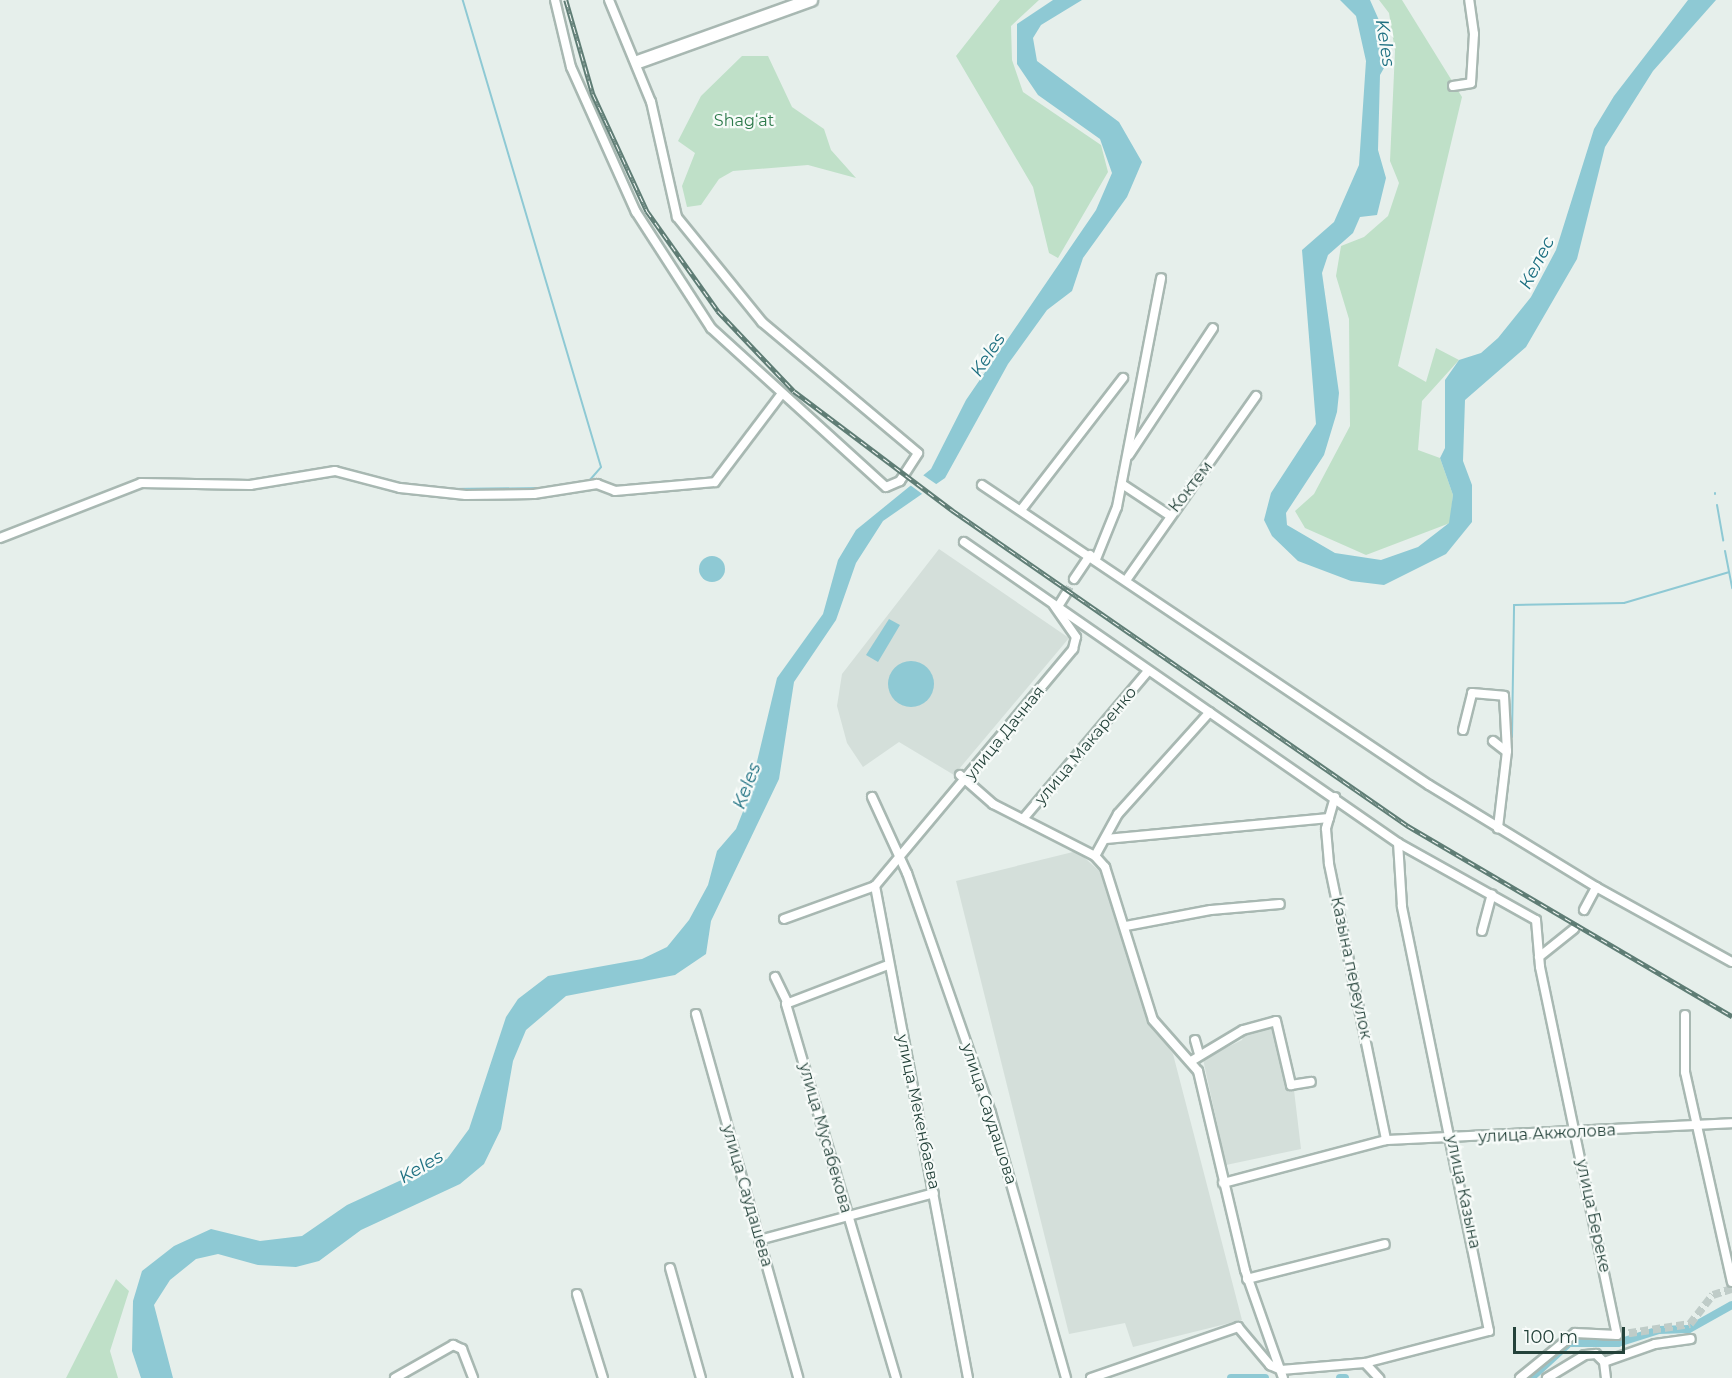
<!DOCTYPE html>
<meta charset="utf-8">
<style>
body{margin:0}
#map{position:relative;width:1732px;height:1378px;overflow:hidden;background:#e6efeb;font-family:Montserrat,sans-serif}
div>[style]{position:absolute}
[style*='--x']{left:calc(var(--x)*1px);top:calc(var(--y)*1px);width:calc(var(--w)*1px);rotate:calc(var(--a)*1deg)}
.built>*{inset:0;background:#d4dfda}
.green>*{inset:0;background:#bfe0c8}
.water>*{inset:0;background:#8ec9d4}
.round{border-radius:50%}
.pier>*{inset:0;background:#e6efeb}
.stream>*{height:2px;margin:-1px;padding:0 1px;transform-origin:1px;border-radius:1px;background:#8ec9d4}
.canal>*{height:8px;margin:-4px;padding:0 4px;transform-origin:4px;border-radius:4px;background:#8ec9d4}
.street-tunnel>*{height:8px;margin-top:-4px;transform-origin:0;background:repeating-linear-gradient(90deg,#bfccc8 0 8px,transparent 0 12px)}
.roads{filter:drop-shadow(2px 0 #a8b8b2) drop-shadow(-2px 0 #a8b8b2) drop-shadow(0 2px #a8b8b2) drop-shadow(0 -2px #a8b8b2)}
.street>*{height:8px;margin:-4px;padding:0 4px;transform-origin:4px;border-radius:4px;background:#fff}
.secondary>*{height:12px;margin:-6px;padding:0 6px;transform-origin:6px;border-radius:6px;background:#fff}
.rail>*{height:4.5px;margin-top:-2.25px;transform-origin:0;background:repeating-linear-gradient(90deg,#f7fbf9 0 7px,#5f7d75 0 14px);box-sizing:border-box;border-block:2px solid #5f7d75}
span{translate:-50% -50%;white-space:nowrap;text-align:center;line-height:1.15;-webkit-text-stroke:4.5px #f7fbf9;paint-order:stroke}
.park-label{font-size:16px;color:#2d7a4b}
.street-label{font-size:16px;color:#24423a}
.water-label{font-size:18px;color:#1c6f80;font-style:italic}
.scale{position:absolute;left:1513px;top:1327px;width:112px;height:27px;box-sizing:border-box;border:3px solid #24423a;border-top:0;padding-left:8px;font-size:18px;line-height:21px;white-space:nowrap;color:#24423a;-webkit-text-stroke:4px #f7fbf9;paint-order:stroke}
</style>
<div id="map">
<div class="built">
<div style="clip-path:polygon(939px 549px,1069px 638px,954px 775px,899px 742px,863px 767px,847px 743px,837px 706px,842px 674px)"></div>
<div style="clip-path:polygon(1077px 851px,1106px 877px,1150px 1021px,1173px 1054px,1242px 1320px,1133px 1347px,1125px 1323px,1069px 1334px,956px 881px)"></div>
<div style="clip-path:polygon(1271px 1025px,1286px 1089px,1294px 1090px,1301px 1149px,1226px 1165px,1203px 1059px,1242px 1040px,1244px 1033px)"></div>
</div>
<div class="green">
<div style="clip-path:polygon(1000px 0,1039px 0,1011px 26px,1012px 60px,1023px 92px,1101px 145px,1108px 172px,1058px 258px,1049px 253px,1033px 187px,956px 56px)"></div>
<div style="clip-path:polygon(1379px 0,1402px 0,1462px 97px,1398px 366px,1426px 382px,1436px 348px,1459px 360px,1422px 401px,1418px 450px,1440px 458px,1453px 495px,1450px 523px,1366px 555px,1305px 528px,1295px 511px,1314px 494px,1350px 426px,1349px 319px,1336px 276px,1341px 246px,1364px 237px,1388px 216px,1399px 183px,1390px 161px,1395px 51px,1389px 13px)"></div>
<div style="clip-path:polygon(742px 56px,768px 56px,792px 107px,824px 129px,831px 150px,856px 178px,808px 165px,733px 171px,719px 179px,701px 205px,687px 207px,682px 186px,695px 153px,678px 141px,701px 96px)"></div>
<div style="clip-path:polygon(116px 1279px,129px 1291px,110px 1351px,118px 1378px,66px 1378px)"></div>
</div>
<div class="water">
<div style="clip-path:polygon(1053px 0,1082px 0,1041px 25px,1033px 38px,1037px 61px,1119px 122px,1142px 162px,1127px 197px,1083px 258px,1072px 291px,1047px 310px,1008px 364px,945px 478px,883px 521px,856px 563px,836px 620px,794px 682px,779px 779px,711px 921px,706px 954px,675px 975px,566px 996px,526px 1030px,513px 1061px,501px 1129px,484px 1164px,460px 1184px,361px 1230px,319px 1261px,296px 1267px,258px 1265px,218px 1254px,196px 1259px,170px 1280px,154px 1305px,173px 1378px,141px 1378px,132px 1351px,133px 1301px,142px 1271px,174px 1246px,211px 1229px,260px 1241px,302px 1236px,347px 1205px,447px 1159px,469px 1129px,506px 1017px,518px 999px,548px 976px,642px 959px,667px 947px,689px 920px,708px 885px,717px 851px,736px 829px,748px 799px,777px 678px,823px 614px,838px 560px,856px 530px,931px 469px,966px 400px,1096px 210px,1112px 173px,1100px 139px,1038px 95px,1017px 64px,1017px 24px)"></div>
<div style="clip-path:polygon(1340px 0,1370px 0,1382px 27px,1388px 61px,1380px 75px,1378px 150px,1386px 178px,1377px 215px,1360px 217px,1353px 233px,1328px 255px,1322px 273px,1339px 393px,1337px 412px,1324px 455px,1286px 513px,1287px 525px,1335px 553px,1381px 560px,1418px 547px,1449px 523px,1453px 495px,1440px 458px,1445px 448px,1445px 380px,1459px 360px,1481px 353px,1498px 338px,1531px 297px,1556px 250px,1594px 129px,1614px 96px,1688px 0,1716px 0,1653px 71px,1605px 147px,1577px 259px,1526px 347px,1465px 400px,1463px 461px,1472px 485px,1472px 522px,1446px 554px,1384px 585px,1351px 581px,1298px 561px,1272px 536px,1264px 520px,1271px 493px,1316px 424px,1302px 250px,1334px 222px,1359px 165px,1366px 61px,1356px 16px)"></div>
<div class="round" style="left:699px;top:556px;width:26px;height:26px"></div>
<div style="clip-path:polygon(889px 619px,900px 625px,878px 662px,866px 655px)"></div>
<div class="round" style="left:888px;top:661px;width:46px;height:46px"></div>
</div>
<div class="pier">
<div style="clip-path:polygon(920px 473px,939px 486px,925px 496px,906px 482px)"></div>
</div>
<div class="stream">
<div style="--x:450;--y:489;--w:93;--a:-0.6"></div>
<div style="--x:543;--y:488;--w:47;--a:-8.7"></div>
<div style="--x:589;--y:481;--w:18;--a:-49"></div>
<div style="--x:601;--y:467;--w:487;--a:-106.5"></div>
<div style="--x:1715;--y:493;--w:1;--a:90"></div>
<div style="--x:1717;--y:505;--w:36;--a:80"></div>
<div style="--x:1725;--y:551;--w:38;--a:79"></div>
<div style="--x:1512;--y:737;--w:132;--a:-89.1"></div>
<div style="--x:1514;--y:605;--w:110;--a:-1"></div>
<div style="--x:1624;--y:603;--w:109;--a:-16.4"></div>
</div>
<div class="canal">
<div style="--x:1231;--y:1378;--w:34;--a:0"></div>
<div style="--x:1340;--y:1378;--w:5;--a:0"></div>
<div style="--x:1531;--y:1378;--w:52;--a:-42.6"></div>
<div style="--x:1569;--y:1343;--w:49;--a:0"></div>
<div style="--x:1618;--y:1343;--w:43;--a:-17.6"></div>
<div style="--x:1659;--y:1330;--w:30;--a:-2"></div>
<div style="--x:1689;--y:1329;--w:49;--a:-29.2"></div>
</div>
<div class="street-tunnel">
<div style="--x:1066;--y:594;--w:17;--a:-62"></div>
<div style="--x:1617;--y:1335;--w:74;--a:-8.6"></div>
<div style="--x:1690;--y:1324;--w:37;--a:-52"></div>
<div style="--x:1713;--y:1295;--w:20;--a:-18"></div>
</div>
<div class="roads">
<div class="street">
<div style="--x:555;--y:0;--w:69;--a:76.6"></div>
<div style="--x:571;--y:67;--w:159;--a:65.9"></div>
<div style="--x:636;--y:212;--w:138;--a:57.1"></div>
<div style="--x:711;--y:328;--w:236;--a:42.3"></div>
<div style="--x:886;--y:487;--w:15;--a:-23"></div>
<div style="--x:900;--y:481;--w:33;--a:-57"></div>
<div style="--x:918;--y:453;--w:204;--a:-140"></div>
<div style="--x:762;--y:322;--w:135;--a:-129"></div>
<div style="--x:677;--y:217;--w:118;--a:-102.7"></div>
<div style="--x:651;--y:102;--w:110;--a:-112.4"></div>
<div style="--x:1453;--y:86;--w:18;--a:-9"></div>
<div style="--x:1471;--y:83;--w:49;--a:-86.5"></div>
<div style="--x:1474;--y:34;--w:34;--a:-98"></div>
<div style="--x:1129;--y:455;--w:152;--a:-56.5"></div>
<div style="--x:1122;--y:484;--w:56;--a:33.4"></div>
<div style="--x:982;--y:485;--w:538;--a:33.87"></div>
<div style="--x:1429;--y:785;--w:196;--a:31.4"></div>
<div style="--x:1596;--y:887;--w:155;--a:28.9"></div>
<div style="--x:1021;--y:510;--w:167;--a:-52.3"></div>
<div style="--x:0;--y:538;--w:151;--a:-21.3"></div>
<div style="--x:141;--y:483;--w:109;--a:1.1"></div>
<div style="--x:250;--y:485;--w:86;--a:-9.4"></div>
<div style="--x:335;--y:471;--w:67;--a:14.7"></div>
<div style="--x:400;--y:488;--w:66;--a:6.1"></div>
<div style="--x:466;--y:495;--w:68;--a:-0.8"></div>
<div style="--x:534;--y:494;--w:64;--a:-9"></div>
<div style="--x:597;--y:484;--w:19;--a:21"></div>
<div style="--x:615;--y:491;--w:100;--a:-5.1"></div>
<div style="--x:715;--y:482;--w:108;--a:-52.9"></div>
<div style="--x:964;--y:542;--w:528;--a:34.74"></div>
<div style="--x:1398;--y:843;--w:158;--a:29.2"></div>
<div style="--x:1536;--y:920;--w:47;--a:85.1"></div>
<div style="--x:1540;--y:967;--w:376;--a:78.2"></div>
<div style="--x:1617;--y:1335;--w:42;--a:-177.3"></div>
<div style="--x:1575;--y:1333;--w:71;--a:140.7"></div>
<div style="--x:1096;--y:559;--w:56;--a:-68"></div>
<div style="--x:1117;--y:507;--w:233;--a:-79.1"></div>
<div style="--x:1074;--y:579;--w:29;--a:-56"></div>
<div style="--x:1127;--y:579;--w:224;--a:-54.8"></div>
<div style="--x:1059;--y:605;--w:13;--a:-58"></div>
<div style="--x:1463;--y:730;--w:38;--a:-76"></div>
<div style="--x:1472;--y:693;--w:32;--a:5"></div>
<div style="--x:1504;--y:696;--w:55;--a:86.9"></div>
<div style="--x:1507;--y:751;--w:78;--a:96.7"></div>
<div style="--x:1493;--y:741;--w:16;--a:38"></div>
<div style="--x:960;--y:775;--w:44;--a:41.3"></div>
<div style="--x:993;--y:804;--w:114;--a:27"></div>
<div style="--x:1095;--y:856;--w:15;--a:48"></div>
<div style="--x:1105;--y:867;--w:160;--a:72.6"></div>
<div style="--x:1153;--y:1020;--w:68;--a:48.6"></div>
<div style="--x:1198;--y:1071;--w:204;--a:76.7"></div>
<div style="--x:1245;--y:1270;--w:114;--a:70.6"></div>
<div style="--x:872;--y:797;--w:84;--a:65.3"></div>
<div style="--x:907;--y:873;--w:254;--a:70.7"></div>
<div style="--x:991;--y:1113;--w:275;--a:74.2"></div>
<div style="--x:1335;--y:797;--w:33;--a:106"></div>
<div style="--x:1326;--y:829;--w:35;--a:85"></div>
<div style="--x:1329;--y:864;--w:282;--a:78.3"></div>
<div style="--x:1023;--y:819;--w:194;--a:-49.8"></div>
<div style="--x:1106;--y:839;--w:224;--a:-5.4"></div>
<div style="--x:1095;--y:856;--w:48;--a:-61.3"></div>
<div style="--x:1118;--y:814;--w:137;--a:-48"></div>
<div style="--x:1584;--y:910;--w:26;--a:-62"></div>
<div style="--x:784;--y:919;--w:97;--a:-19.9"></div>
<div style="--x:1126;--y:926;--w:86;--a:-10.7"></div>
<div style="--x:1211;--y:910;--w:69;--a:-5"></div>
<div style="--x:1482;--y:931;--w:38;--a:-75"></div>
<div style="--x:1539;--y:957;--w:45;--a:-38.7"></div>
<div style="--x:888;--y:965;--w:109;--a:159.1"></div>
<div style="--x:786;--y:1004;--w:390;--a:73.6"></div>
<div style="--x:775;--y:977;--w:28;--a:64"></div>
<div style="--x:696;--y:1014;--w:378;--a:74.3"></div>
<div style="--x:1685;--y:1015;--w:57;--a:90"></div>
<div style="--x:1685;--y:1072;--w:215;--a:77.4"></div>
<div style="--x:1195;--y:1040;--w:15;--a:74"></div>
<div style="--x:1193;--y:1060;--w:58;--a:-31"></div>
<div style="--x:1243;--y:1030;--w:34;--a:-15"></div>
<div style="--x:1276;--y:1021;--w:66;--a:76.8"></div>
<div style="--x:1291;--y:1085;--w:20;--a:-9"></div>
<div style="--x:1223;--y:1183;--w:169;--a:-14.8"></div>
<div style="--x:1386;--y:1140;--w:346;--a:-2.8"></div>
<div style="--x:759;--y:1240;--w:181;--a:-15"></div>
<div style="--x:670;--y:1268;--w:114;--a:74.3"></div>
<div style="--x:1247;--y:1279;--w:142;--a:-14.2"></div>
<div style="--x:577;--y:1294;--w:88;--a:72.8"></div>
<div style="--x:1604;--y:1362;--w:54;--a:-19.4"></div>
<div style="--x:1655;--y:1344;--w:36;--a:-8"></div>
<div style="--x:1604;--y:1362;--w:16;--a:83"></div>
<div style="--x:1365;--y:1363;--w:21;--a:47"></div>
<div style="--x:395;--y:1378;--w:67;--a:-29.6"></div>
<div style="--x:453;--y:1345;--w:10;--a:24"></div>
<div style="--x:462;--y:1349;--w:31;--a:69"></div>
<div style="--x:968;--y:1378;--w:501;--a:-100.7"></div>
<div style="--x:875;--y:886;--w:309;--a:-50.1"></div>
<div style="--x:1073;--y:649;--w:12;--a:-76"></div>
<div style="--x:1076;--y:637;--w:39;--a:-125"></div>
<div style="--x:1091;--y:1378;--w:156;--a:-19.1"></div>
<div style="--x:1238;--y:1327;--w:50;--a:49.9"></div>
<div style="--x:1270;--y:1365;--w:12;--a:24"></div>
<div style="--x:1281;--y:1370;--w:84;--a:-4.8"></div>
<div style="--x:1365;--y:1363;--w:128;--a:-14.5"></div>
<div style="--x:1489;--y:1331;--w:434;--a:-101.6"></div>
<div style="--x:1402;--y:906;--w:63;--a:-93.6"></div>
<div style="--x:1547;--y:1378;--w:44;--a:-31.2"></div>
<div style="--x:1585;--y:1355;--w:11;--a:-5"></div>
<div style="--x:1596;--y:1354;--w:11;--a:45"></div>
</div>
<div class="secondary">
<div style="--x:638;--y:62;--w:184;--a:-19.7"></div>
</div>
</div>
<div class="rail">
<div style="--x:566;--y:0;--w:98;--a:74"></div>
<div style="--x:593;--y:94;--w:129;--a:65.2"></div>
<div style="--x:647;--y:211;--w:123;--a:54.6"></div>
<div style="--x:718;--y:311;--w:110;--a:46.5"></div>
<div style="--x:794;--y:391;--w:198;--a:37"></div>
<div style="--x:952;--y:510;--w:555;--a:34.72"></div>
<div style="--x:1408;--y:826;--w:376;--a:30.4"></div>
</div>
<div class="park-label">
<span style="left:744px;top:121px">Shag‘at</span>
</div>
<div class="street-label">
<span style="left:1191px;top:487px;rotate:-52deg">Коктем</span>
<span style="left:1005px;top:733px;rotate:-51deg">улица Дачная</span>
<span style="left:1086px;top:746px;rotate:-50deg">улица Макаренко</span>
<span style="left:1351px;top:968px;rotate:78deg">Казына переулок</span>
<span style="left:918px;top:1112px;rotate:78deg">улица Мекенбаева</span>
<span style="left:989px;top:1114px;rotate:72deg">улица Саудашова</span>
<span style="left:1547px;top:1134px;rotate:-3deg">улица Акжолова</span>
<span style="left:825px;top:1138px;rotate:74deg">улица Мусабекова</span>
<span style="left:1463px;top:1192px;rotate:78deg">улица Казына</span>
<span style="left:747px;top:1196px;rotate:74deg">улица Саудашева</span>
<span style="left:1593px;top:1216px;rotate:78deg">улица Береке</span>
</div>
<div class="water-label">
<span style="left:1385px;top:43px;rotate:81deg">Keles</span>
<span style="left:1537px;top:263px;rotate:-63deg">Келес</span>
<span style="left:988px;top:355px;rotate:-57deg">Keles</span>
<span style="left:747px;top:786px;rotate:-69deg">Keles</span>
<span style="left:421px;top:1167px;rotate:-30deg">Keles</span>
</div>
<div class="scale">100 m</div>
</div>
